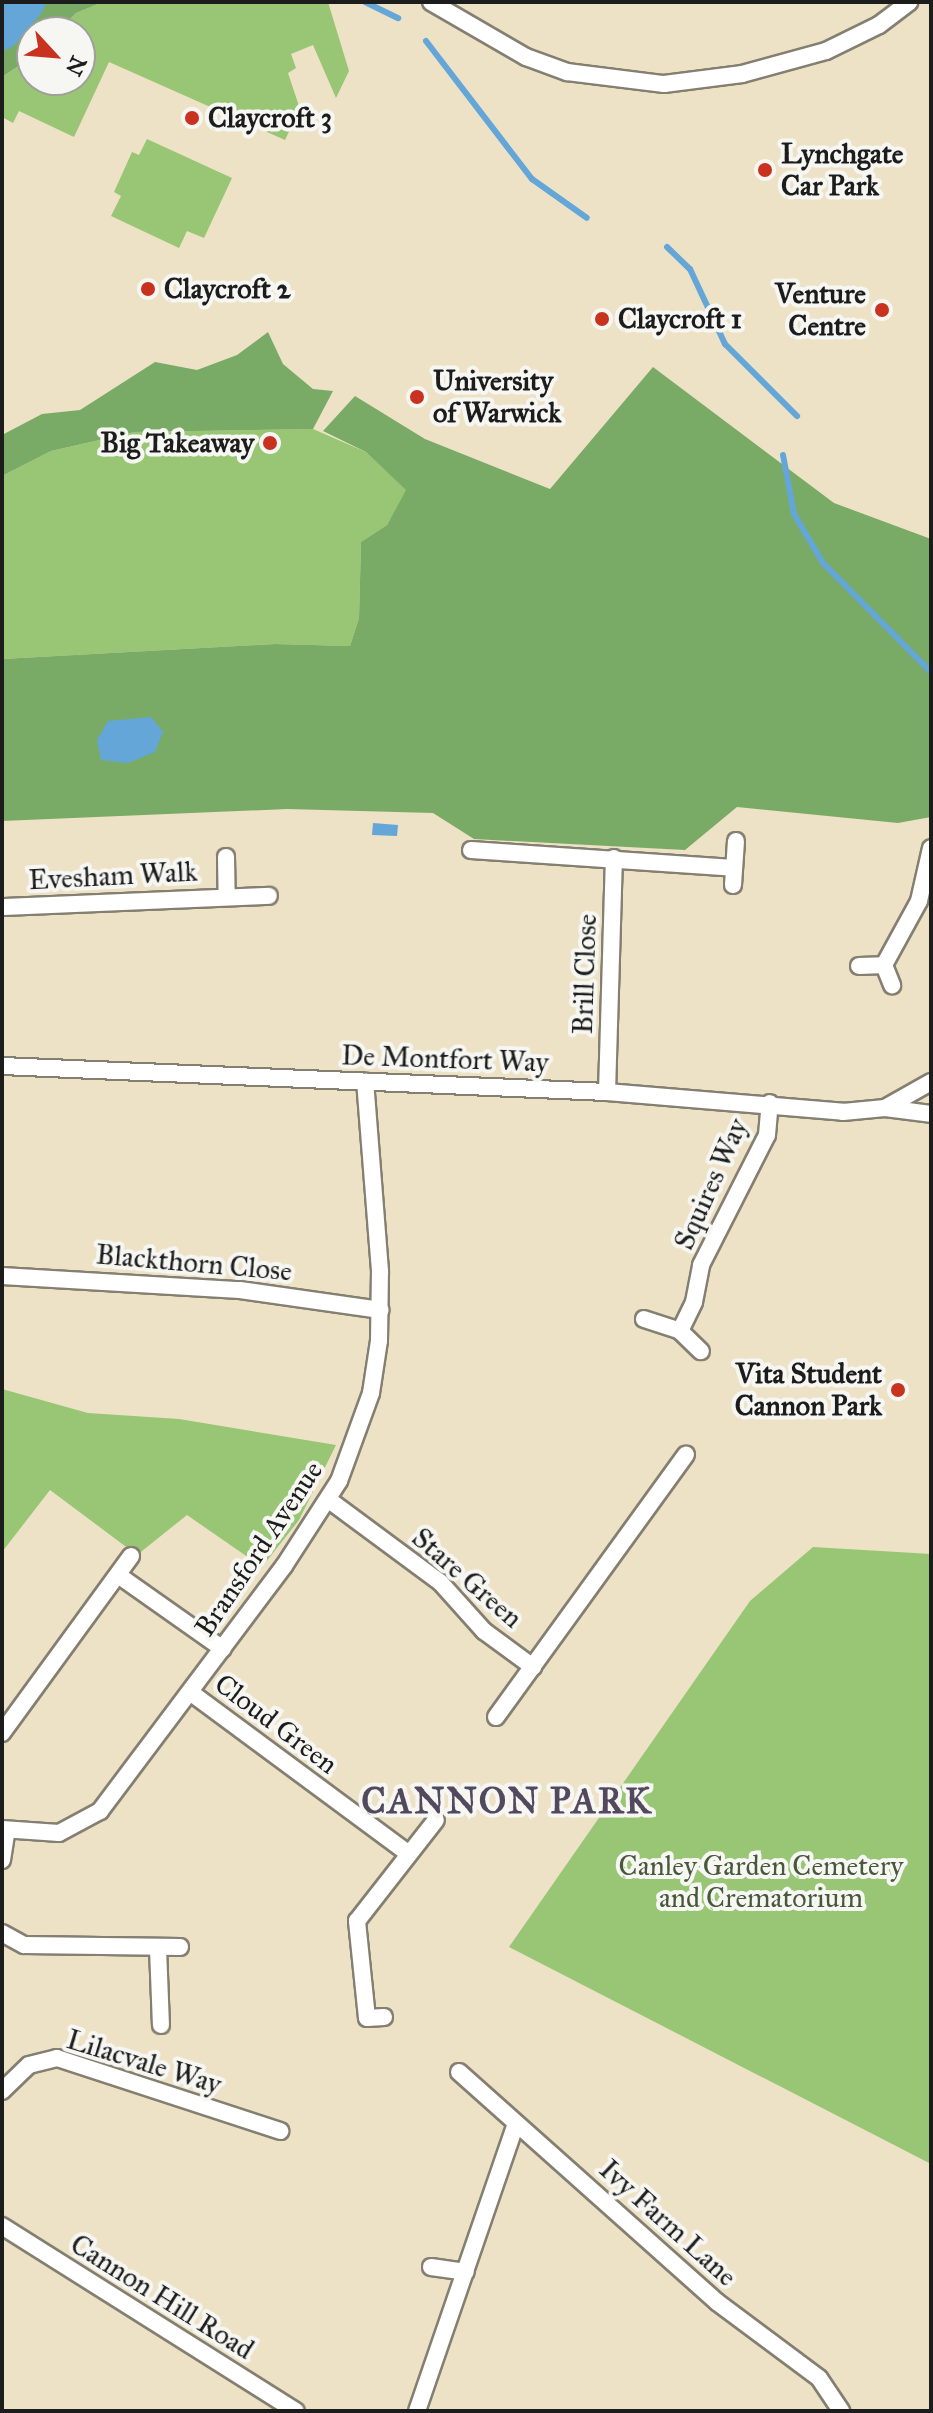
<!DOCTYPE html>
<style>
body{margin:0}
#map{position:relative;width:933px;height:2413px;overflow:hidden;background:#ede2c6;font-family:"IM FELL Great Primer",serif}
div>[style]{position:absolute}
[style*='--x']{left:calc(var(--x)*1px);top:calc(var(--y)*1px);width:calc(var(--w)*1px);rotate:calc(var(--a)*1deg)}
.green>*{inset:0;background:#98c674}
.forest>*{inset:0;background:#7aab66}
.water>*{inset:0;background:#63a6d7}
.stream>*{height:6px;margin:-3px;padding:0 3px;transform-origin:3px;border-radius:3px;background:#63a6d7}
.river>*{height:36px;margin:-18px;padding:0 18px;transform-origin:18px;border-radius:18px;background:#63a6d7}
.roads{filter:drop-shadow(2px 0 #847f71) drop-shadow(-2px 0 #847f71) drop-shadow(0 2px #847f71) drop-shadow(0 -2px #847f71)}
.street>*{height:16px;margin:-8px;padding:0 8px;transform-origin:8px;border-radius:8px;background:#fff}
.dots>*{width:22px;height:22px;translate:-50% -50%;box-sizing:border-box;border:4px solid #f6f6f2;border-radius:50%}
span{translate:-50% -50%;white-space:nowrap;text-align:center;line-height:1.15;-webkit-text-stroke:8px #f6f6f2;paint-order:stroke}
.poi-label{font-size:28px;color:#1c1c1c;font-weight:700}
.left{translate:0 -50%;text-align:left}
.right{translate:-100% -50%;text-align:right}
.street-label{font-size:28px;color:#1c1c1c}
.park-label{font-size:28px;color:#47583b}
.district-label{font-size:36px;color:#53495e;font-weight:700;letter-spacing:2px}
.frame{position:absolute;inset:0;border:4px solid #1c1c1c;pointer-events:none}
.north{position:absolute;left:16px;top:16px;width:80px;height:80px;box-sizing:border-box;background:#f6f6f2;border:2px solid #9f9f9c;border-radius:50%;rotate:116deg;font-size:22px;font-weight:700;line-height:32px;text-align:center;color:#1c1c1c}
.north::after{content:'';display:block;margin:auto;width:28px;height:36px;background:#c8321e;clip-path:polygon(50% 0,100% 100%,50% 72%,0 100%)}
</style>
<div id="map">
<div class="green">
<div style="clip-path:polygon(103px 2px,328px 2px,349px 71px,336px 98px,313px 45px,291px 54px,296px 68px,288px 73px,300px 109px,285px 140px,109px 62px,74px 137px,19px 111px,13px 123px,2px 117px,2px 77px,32px 57px,32px 80px,80px 80px,80px 32px,57px 32px,76px 13px)"></div>
<div style="clip-path:polygon(147px 139px,232px 178px,204px 238px,187px 231px,179px 248px,111px 216px,121px 196px,114px 192px,132px 152px,139px 155px)"></div>
<div style="clip-path:polygon(313px 429px,366px 452px,407px 490px,387px 525px,361px 542px,359px 618px,350px 646px,275px 644px,2px 659px,2px 476px,51px 451px,135px 432px)"></div>
<div style="clip-path:polygon(2px 1389px,88px 1413px,179px 1419px,336px 1445px,299px 1520px,262px 1567px,187px 1515px,137px 1555px,50px 1490px,2px 1552px)"></div>
<div style="clip-path:polygon(813px 1547px,931px 1554px,931px 2164px,509px 1947px,750px 1601px)"></div>
</div>
<div class="forest">
<div style="clip-path:polygon(2px 2px,103px 2px,76px 13px,57px 32px,32px 32px,32px 57px,2px 77px)"></div>
<div style="clip-path:polygon(268px 332px,283px 364px,313px 389px,333px 391px,313px 429px,135px 432px,51px 451px,2px 476px,2px 435px,42px 414px,80px 410px,155px 362px,197px 370px,237px 355px)"></div>
<div style="clip-path:polygon(653px 367px,834px 503px,931px 539px,931px 817px,898px 823px,737px 807px,685px 850px,474px 839px,433px 813px,287px 809px,2px 821px,2px 659px,275px 644px,350px 646px,359px 618px,361px 542px,387px 525px,406px 490px,366px 452px,323px 431px,355px 396px,425px 439px,550px 489px)"></div>
</div>
<div class="water">
<div style="clip-path:polygon(151px 717px,163px 732px,155px 752px,128px 763px,101px 760px,97px 740px,108px 721px)"></div>
<div style="clip-path:polygon(373px 823px,398px 825px,397px 836px,372px 835px)"></div>
</div>
<div class="stream">
<div style="--x:365;--y:2;--w:37;--a:26"></div>
<div style="--x:426;--y:41;--w:174;--a:52.5"></div>
<div style="--x:532;--y:179;--w:67;--a:35.3"></div>
<div style="--x:667;--y:247;--w:32;--a:44"></div>
<div style="--x:690;--y:269;--w:83;--a:65"></div>
<div style="--x:725;--y:344;--w:102;--a:45"></div>
<div style="--x:783;--y:455;--w:60;--a:79.4"></div>
<div style="--x:794;--y:514;--w:57;--a:59.4"></div>
<div style="--x:823;--y:563;--w:153;--a:45.3"></div>
</div>
<div class="river">
<div style="--x:2;--y:32;--w:39;--a:-50"></div>
</div>
<div class="roads">
<div class="street">
<div style="--x:431;--y:2;--w:110;--a:30.1"></div>
<div style="--x:526;--y:57;--w:44;--a:20.1"></div>
<div style="--x:567;--y:72;--w:98;--a:7.1"></div>
<div style="--x:664;--y:84;--w:79;--a:-7.3"></div>
<div style="--x:742;--y:74;--w:87;--a:-15.3"></div>
<div style="--x:826;--y:51;--w:59;--a:-26.1"></div>
<div style="--x:879;--y:25;--w:38;--a:-37"></div>
<div style="--x:471;--y:850;--w:263;--a:3.9"></div>
<div style="--x:226;--y:857;--w:39;--a:89"></div>
<div style="--x:733;--y:885;--w:44;--a:-86.1"></div>
<div style="--x:2;--y:907;--w:267;--a:-2.4"></div>
<div style="--x:884;--y:965;--w:73;--a:-61.3"></div>
<div style="--x:919;--y:901;--w:54;--a:-77.2"></div>
<div style="--x:859;--y:966;--w:25;--a:-2"></div>
<div style="--x:884;--y:965;--w:22;--a:68"></div>
<div style="--x:2;--y:1066;--w:606;--a:2.46"></div>
<div style="--x:607;--y:1092;--w:237;--a:4.8"></div>
<div style="--x:843;--y:1112;--w:42;--a:-5.4"></div>
<div style="--x:885;--y:1108;--w:46;--a:7.4"></div>
<div style="--x:607;--y:1092;--w:234;--a:-88.3"></div>
<div style="--x:885;--y:1108;--w:53;--a:-29.5"></div>
<div style="--x:2;--y:1276;--w:238;--a:3.4"></div>
<div style="--x:240;--y:1290;--w:142;--a:8.1"></div>
<div style="--x:644;--y:1319;--w:38;--a:18"></div>
<div style="--x:680;--y:1331;--w:29;--a:44"></div>
<div style="--x:680;--y:1331;--w:32;--a:-64"></div>
<div style="--x:694;--y:1302;--w:38;--a:-79"></div>
<div style="--x:701;--y:1265;--w:146;--a:-63.1"></div>
<div style="--x:767;--y:1135;--w:32;--a:-85"></div>
<div style="--x:329;--y:1500;--w:138;--a:36.5"></div>
<div style="--x:440;--y:1582;--w:66;--a:48.1"></div>
<div style="--x:484;--y:1631;--w:61;--a:36.3"></div>
<div style="--x:118;--y:1575;--w:128;--a:35.2"></div>
<div style="--x:190;--y:1692;--w:272;--a:36.5"></div>
<div style="--x:496;--y:1717;--w:324;--a:-54.1"></div>
<div style="--x:2;--y:1733;--w:219;--a:-53.9"></div>
<div style="--x:2;--y:1829;--w:57;--a:4"></div>
<div style="--x:59;--y:1833;--w:47;--a:-28.2"></div>
<div style="--x:100;--y:1811;--w:306;--a:-53.1"></div>
<div style="--x:284;--y:1566;--w:101;--a:-57.1"></div>
<div style="--x:339;--y:1481;--w:94;--a:-70"></div>
<div style="--x:371;--y:1393;--w:53;--a:-81.3"></div>
<div style="--x:379;--y:1341;--w:70;--a:-89.2"></div>
<div style="--x:380;--y:1271;--w:190;--a:-94.5"></div>
<div style="--x:2;--y:1860;--w:30;--a:-81"></div>
<div style="--x:2;--y:1933;--w:25;--a:29"></div>
<div style="--x:24;--y:1945;--w:156;--a:0.7"></div>
<div style="--x:158;--y:1948;--w:77;--a:87.8"></div>
<div style="--x:384;--y:2017;--w:17;--a:177"></div>
<div style="--x:367;--y:2018;--w:98;--a:-95.9"></div>
<div style="--x:357;--y:1921;--w:128;--a:-52"></div>
<div style="--x:459;--y:2072;--w:346;--a:41.7"></div>
<div style="--x:717;--y:2302;--w:127;--a:36.7"></div>
<div style="--x:819;--y:2378;--w:40;--a:56"></div>
<div style="--x:2;--y:2091;--w:37;--a:-44"></div>
<div style="--x:29;--y:2065;--w:29;--a:-14"></div>
<div style="--x:57;--y:2058;--w:235;--a:18.1"></div>
<div style="--x:2;--y:2226;--w:347;--a:32.2"></div>
<div style="--x:431;--y:2267;--w:35;--a:8"></div>
<div style="--x:417;--y:2411;--w:301;--a:-71"></div>
</div>
</div>
<div class="dots">
<div style="left:192px;top:118px;background:#c8321e"></div>
<div style="left:765px;top:170px;background:#c8321e"></div>
<div style="left:148px;top:289px;background:#c8321e"></div>
<div style="left:882px;top:310px;background:#c8321e"></div>
<div style="left:602px;top:319px;background:#c8321e"></div>
<div style="left:417px;top:397px;background:#c8321e"></div>
<div style="left:270px;top:443px;background:#c8321e"></div>
<div style="left:898px;top:1390px;background:#c8321e"></div>
</div>
<div class="poi-label">
<span class="left" style="left:208px;top:118px">Claycroft 3</span>
<span class="left" style="left:781px;top:170px">Lynchgate<br>Car Park</span>
<span class="left" style="left:164px;top:289px">Claycroft 2</span>
<span class="right" style="left:866px;top:310px">Venture<br>Centre</span>
<span class="left" style="left:618px;top:319px">Claycroft 1</span>
<span class="left" style="left:433px;top:397px">University<br>of Warwick</span>
<span class="right" style="left:254px;top:443px">Big Takeaway</span>
<span class="right" style="left:882px;top:1390px">Vita Student<br>Cannon Park</span>
</div>
<div class="street-label">
<span style="left:113px;top:876px;rotate:-3deg">Evesham Walk</span>
<span style="left:585px;top:974px;rotate:-88deg">Brill Close</span>
<span style="left:445px;top:1059px;rotate:2deg">De Montfort Way</span>
<span style="left:711px;top:1184px;rotate:-66deg">Squires Way</span>
<span style="left:194px;top:1263px;rotate:5deg">Blackthorn Close</span>
<span style="left:259px;top:1549px;rotate:-56deg">Bransford Avenue</span>
<span style="left:467px;top:1578px;rotate:41deg">Stare Green</span>
<span style="left:276px;top:1724px;rotate:37deg">Cloud Green</span>
<span style="left:144px;top:2062px;rotate:17deg">Lilacvale Way</span>
<span style="left:668px;top:2223px;rotate:42deg">Ivy Farm Lane</span>
<span style="left:162px;top:2297px;rotate:32deg">Cannon Hill Road</span>
</div>
<div class="park-label">
<span style="left:761px;top:1882px">Canley Garden Cemetery<br>and Crematorium</span>
</div>
<div class="district-label">
<span style="left:507px;top:1802px">CANNON PARK</span>
</div>
<div class="frame"></div>
<div class="north">N</div>
</div>
